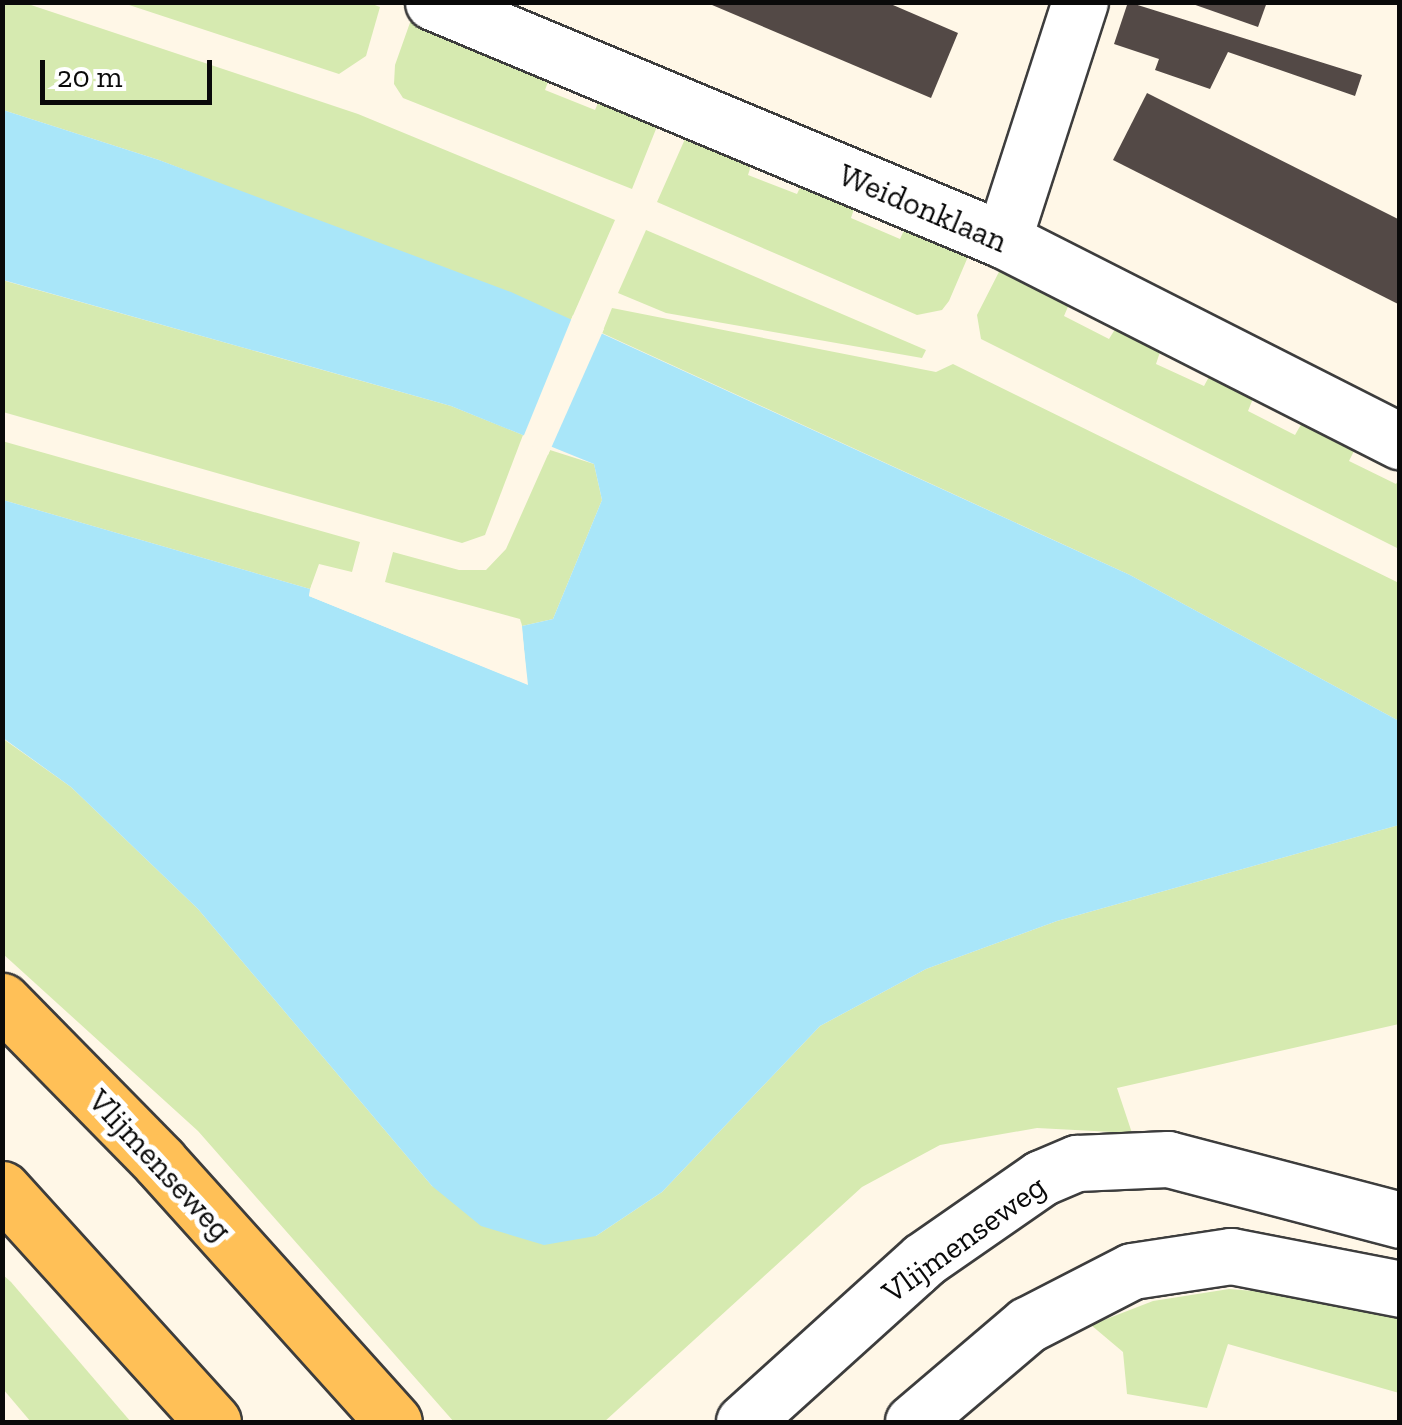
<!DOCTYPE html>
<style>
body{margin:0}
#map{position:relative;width:1402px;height:1425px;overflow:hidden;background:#fff7e7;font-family:"Zilla Slab",serif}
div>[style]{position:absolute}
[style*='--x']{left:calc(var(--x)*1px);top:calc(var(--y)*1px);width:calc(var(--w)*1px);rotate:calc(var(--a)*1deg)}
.green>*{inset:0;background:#d6eab0}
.water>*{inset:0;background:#a9e6f9}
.pier>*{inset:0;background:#fff7e7}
.building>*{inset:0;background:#534946}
.roads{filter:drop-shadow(2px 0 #3d3d3d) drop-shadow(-2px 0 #3d3d3d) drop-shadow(0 2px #3d3d3d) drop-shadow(0 -2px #3d3d3d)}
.minor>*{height:55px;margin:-27.5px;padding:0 27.5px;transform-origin:27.5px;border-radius:27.5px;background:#fff}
.tertiary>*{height:55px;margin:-27.5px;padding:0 27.5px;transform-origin:27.5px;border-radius:27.5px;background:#fff}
.primary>*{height:55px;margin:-27.5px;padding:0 27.5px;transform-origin:27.5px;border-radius:27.5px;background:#ffc057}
span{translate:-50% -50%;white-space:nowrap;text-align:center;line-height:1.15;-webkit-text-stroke:10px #fff;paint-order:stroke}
.street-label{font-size:32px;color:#0a0a0a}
.frame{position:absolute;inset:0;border:5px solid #0a0a0a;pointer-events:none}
.scale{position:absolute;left:40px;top:60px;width:172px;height:45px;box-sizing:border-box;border:5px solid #0a0a0a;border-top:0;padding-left:12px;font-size:30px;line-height:35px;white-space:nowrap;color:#0a0a0a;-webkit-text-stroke:8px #fff;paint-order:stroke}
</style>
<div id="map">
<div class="green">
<div style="clip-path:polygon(367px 2px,380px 7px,366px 56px,339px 74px,123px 3px)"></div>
<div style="clip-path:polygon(3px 3px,25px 3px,358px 114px,615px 220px,571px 320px,159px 160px,3px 110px)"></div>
<div style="clip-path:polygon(412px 17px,551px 74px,545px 90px,595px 110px,601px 96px,660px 119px,632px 189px,403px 98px,394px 84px,395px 65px)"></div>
<div style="clip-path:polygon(689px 130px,753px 159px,748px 175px,797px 194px,804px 179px,856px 203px,851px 218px,900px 239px,907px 224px,970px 252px,949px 301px,942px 310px,917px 315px,657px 202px)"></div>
<div style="clip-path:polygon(646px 230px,926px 350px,922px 358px,666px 313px,618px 293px)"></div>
<div style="clip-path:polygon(1003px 264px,1070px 302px,1064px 316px,1109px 339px,1117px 326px,1161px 349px,1156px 364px,1204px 386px,1211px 373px,1254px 396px,1248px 411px,1295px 435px,1303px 421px,1356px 447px,1349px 461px,1396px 484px,1399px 479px,1399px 549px,981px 339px,977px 315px)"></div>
<div style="clip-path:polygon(2px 280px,451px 406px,523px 435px,485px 535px,462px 543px,3px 412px)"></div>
<div style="clip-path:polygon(612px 308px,936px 372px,953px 364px,1399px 583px,1399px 721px,1130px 575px,602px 333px)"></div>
<div style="clip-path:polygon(2px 441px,360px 542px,352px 572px,319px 564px,310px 589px,3px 500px)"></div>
<div style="clip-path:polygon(550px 450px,594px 464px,602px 500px,553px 619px,522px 626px,520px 619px,385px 582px,393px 552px,459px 570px,486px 570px,506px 549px)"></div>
<div style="clip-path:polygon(2px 738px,71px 787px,198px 909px,432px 1186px,596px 1236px,662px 1192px,820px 1026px,926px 969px,1057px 921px,1399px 825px,1399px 1024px,1117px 1088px,1132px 1133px,1037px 1128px,940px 1145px,862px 1187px,604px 1422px,454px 1422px,198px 1131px,3px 954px)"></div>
<div style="clip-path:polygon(2px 1274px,11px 1282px,131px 1422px,31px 1422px,3px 1389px)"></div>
<div style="clip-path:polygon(1229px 1289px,1315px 1296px,1399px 1319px,1399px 1393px,1228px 1344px,1207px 1408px,1127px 1394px,1123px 1352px,1091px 1325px,1153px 1301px)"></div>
</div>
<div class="water">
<div style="clip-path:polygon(3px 110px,159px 160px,511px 292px,1130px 575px,1399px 721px,1399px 825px,1057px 921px,926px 969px,820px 1026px,662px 1192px,596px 1236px,544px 1245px,481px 1226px,432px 1186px,198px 909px,71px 787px,3px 738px,3px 500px,310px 589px,309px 596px,527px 684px,522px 626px,553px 619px,602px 500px,594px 464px,451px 406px,3px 280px)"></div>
</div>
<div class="pier">
<div style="clip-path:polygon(573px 315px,604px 329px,548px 455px,522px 440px)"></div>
<div style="clip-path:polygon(312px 584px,315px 593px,522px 677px,521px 621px,528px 685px,309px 596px)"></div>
</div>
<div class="building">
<div style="clip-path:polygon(705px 2px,886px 2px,958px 33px,931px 98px)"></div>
<div style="clip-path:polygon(1128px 2px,1362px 75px,1355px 96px,1228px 52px,1210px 89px,1155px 70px,1159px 59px,1114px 44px)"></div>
<div style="clip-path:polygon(1187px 2px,1267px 2px,1258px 27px)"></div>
<div style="clip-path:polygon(1147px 93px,1400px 220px,1400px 305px,1113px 160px)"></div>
</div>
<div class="roads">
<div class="minor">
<div style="--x:433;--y:2;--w:618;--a:22.66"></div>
<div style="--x:1003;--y:240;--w:445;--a:26.9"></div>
<div style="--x:1003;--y:240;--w:250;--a:-72.1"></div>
</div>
<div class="tertiary">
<div style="--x:744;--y:1422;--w:241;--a:-42.1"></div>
<div style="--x:923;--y:1260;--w:144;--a:-34.8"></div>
<div style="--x:1041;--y:1178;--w:39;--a:-23"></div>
<div style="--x:1077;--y:1163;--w:91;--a:-2.5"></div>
<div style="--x:1168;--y:1159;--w:240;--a:14.7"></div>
<div style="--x:913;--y:1422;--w:150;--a:-40.4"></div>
<div style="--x:1027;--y:1325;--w:118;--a:-27.2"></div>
<div style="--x:1132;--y:1271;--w:100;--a:-8.6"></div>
<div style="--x:1231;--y:1256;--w:172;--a:11"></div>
</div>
<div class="primary">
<div style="--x:2;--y:1001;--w:224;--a:45.5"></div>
<div style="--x:159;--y:1161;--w:351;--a:48"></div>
<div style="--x:2;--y:1189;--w:314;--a:47.8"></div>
</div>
</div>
<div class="street-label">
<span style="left:923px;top:208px;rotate:23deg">Weidonklaan</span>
<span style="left:160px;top:1165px;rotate:47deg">Vlijmenseweg</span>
<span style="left:964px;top:1239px;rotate:-36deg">Vlijmenseweg</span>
</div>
<div class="frame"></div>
<div class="scale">20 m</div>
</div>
